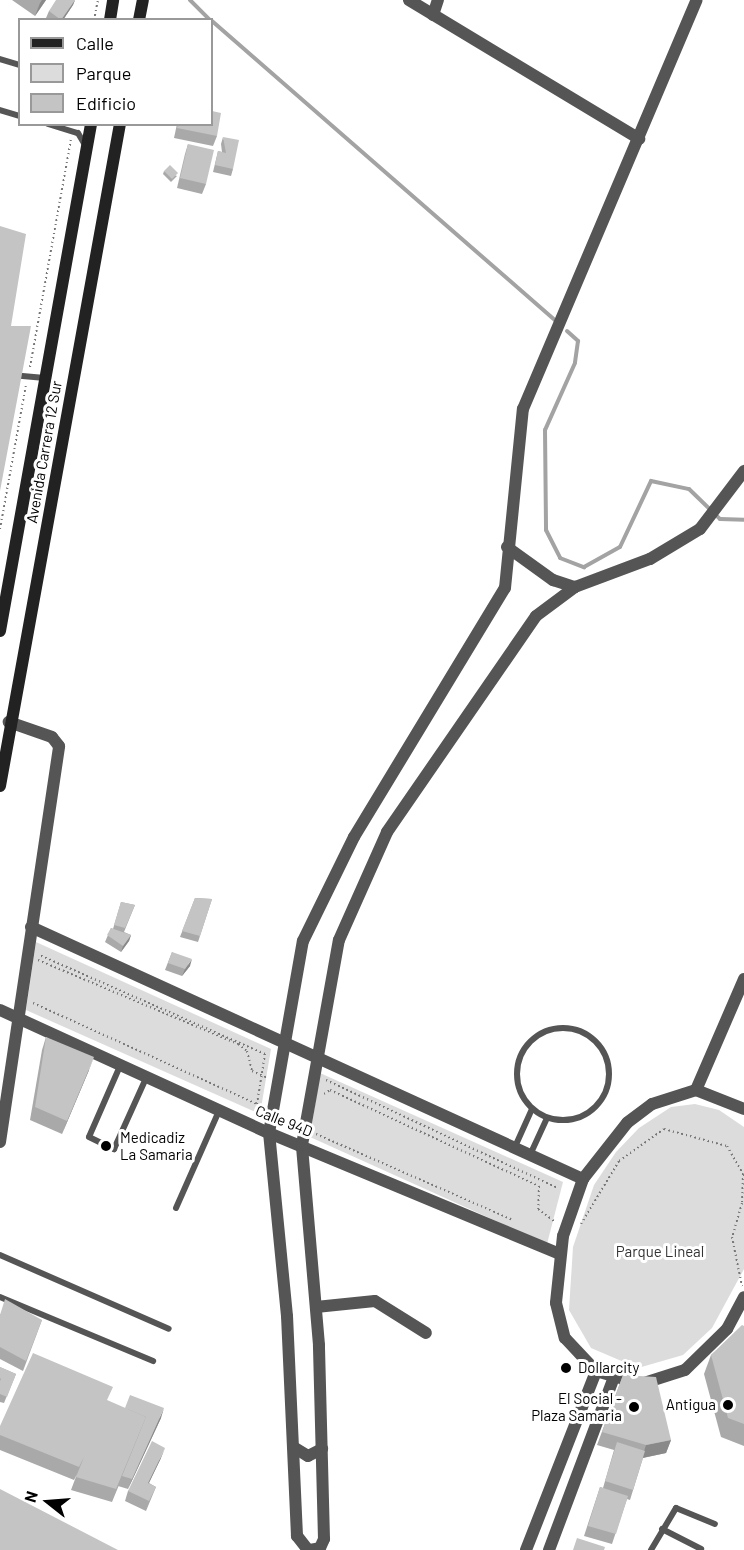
<!DOCTYPE html>
<style>
body{margin:0}
#map{position:relative;width:744px;height:1550px;overflow:hidden;background:#fff;font-family:Barlow,sans-serif}
div>[style]{position:absolute}
[style*='--x']{left:calc(var(--x)*1px);top:calc(var(--y)*1px);width:calc(var(--w)*1px);rotate:calc(var(--a)*1deg)}
.green>*{inset:0;background:#dcdcdc}
.stream>*{height:4px;margin:-2px;padding:0 2px;transform-origin:2px;border-radius:2px;background:#a3a3a3}
.path>*{height:2px;margin-top:-1px;transform-origin:0;background:repeating-linear-gradient(90deg,#777 0 1.5px,transparent 0 4.5px)}
.lane>*{height:6px;margin:-3px;padding:0 3px;transform-origin:3px;border-radius:3px;background:#555}
.lane>.ring{margin:-3px;padding:0;box-sizing:content-box;background:none;border:6px solid #555;border-radius:50%}
.street>*{height:12px;margin:-6px;padding:0 6px;transform-origin:6px;border-radius:6px;background:#555}
.secondary>*{height:12px;margin:-6px;padding:0 6px;transform-origin:6px;border-radius:6px;background:#222}
.wall>*{inset:0;background:#a9a9a9}
.shaded-wall>*{inset:0;background:#898989}
.building>*{inset:0;background:#c4c4c4}
.dots>*{width:16px;height:16px;translate:-50% -50%;box-sizing:border-box;border:3px solid #fff;border-radius:50%}
span{translate:-50% -50%;white-space:nowrap;text-align:center;line-height:1.15;-webkit-text-stroke:6px #fff;paint-order:stroke}
.street-label{font-size:15px;color:#000}
.poi-label{font-size:15px;color:#000}
.left{translate:0 -50%;text-align:left}
.right{translate:-100% -50%;text-align:right}
.park-label{font-size:15px;color:#333}
.legend{position:absolute;left:18px;top:18px;width:195px;height:108px;box-sizing:border-box;background:#fff;border:2px solid #999;margin:0;padding:8px 10px;list-style:none;font-size:18px;color:#000}
.legend li{display:flex;align-items:center;gap:12px;height:30px}
.legend b{width:30px;border:2px solid #999}
.north{position:absolute;left:18px;top:1472px;width:60px;height:60px;-webkit-text-stroke:4px #fff;paint-order:stroke;rotate:287deg;font-size:16px;font-weight:700;line-height:24px;text-align:center;color:#000}
.north::after{content:'';display:block;margin:auto;width:21px;height:27px;background:#000;clip-path:polygon(50% 0,100% 100%,50% 72%,0 100%)}
</style>
<div id="map">
<div class="green">
<div style="clip-path:polygon(36px 942px,271px 1049px,260px 1114px,26px 1010px)"></div>
<div style="clip-path:polygon(320px 1073px,563px 1182px,547px 1244px,310px 1137px)"></div>
<div style="clip-path:polygon(695px 1104px,719px 1110px,744px 1127px,744px 1269px,712px 1328px,683px 1355px,638px 1368px,591px 1348px,569px 1310px,573px 1247px,594px 1185px,616px 1152px,639px 1128px,671px 1107px)"></div>
</div>
<div class="stream">
<div style="--x:190;--y:0;--w:28;--a:45"></div>
<div style="--x:212;--y:21;--w:456;--a:41.1"></div>
<div style="--x:567;--y:331;--w:15;--a:42"></div>
<div style="--x:578;--y:341;--w:22;--a:98"></div>
<div style="--x:575;--y:363;--w:73;--a:114.1"></div>
<div style="--x:545;--y:430;--w:100;--a:89.4"></div>
<div style="--x:546;--y:530;--w:31;--a:63"></div>
<div style="--x:560;--y:558;--w:26;--a:21"></div>
<div style="--x:584;--y:567;--w:41;--a:-29.1"></div>
<div style="--x:620;--y:547;--w:73;--a:-64.8"></div>
<div style="--x:651;--y:481;--w:39;--a:12"></div>
<div style="--x:689;--y:489;--w:43;--a:44.1"></div>
<div style="--x:720;--y:519;--w:24;--a:2"></div>
</div>
<div class="path">
<div style="--x:94;--y:20;--w:20;--a:-79"></div>
<div style="--x:30;--y:367;--w:232;--a:-79.8"></div>
<div style="--x:0;--y:529;--w:147;--a:-79.8"></div>
<div style="--x:38;--y:960;--w:217;--a:22.8"></div>
<div style="--x:238;--y:1044;--w:11;--a:38"></div>
<div style="--x:247;--y:1051;--w:21;--a:76"></div>
<div style="--x:252;--y:1071;--w:17;--a:24"></div>
<div style="--x:33;--y:1003;--w:246;--a:24.3"></div>
<div style="--x:257;--y:1104;--w:51;--a:-80.9"></div>
<div style="--x:265;--y:1054;--w:247;--a:-156.3"></div>
<div style="--x:326;--y:1080;--w:256;--a:25"></div>
<div style="--x:324;--y:1094;--w:7;--a:-34"></div>
<div style="--x:330;--y:1090;--w:230;--a:24.7"></div>
<div style="--x:539;--y:1186;--w:23;--a:92"></div>
<div style="--x:538;--y:1209;--w:21;--a:37"></div>
<div style="--x:316;--y:1134;--w:213;--a:23.6"></div>
<div style="--x:581;--y:1224;--w:74;--a:-58.9"></div>
<div style="--x:619;--y:1161;--w:55;--a:-35.4"></div>
<div style="--x:664;--y:1129;--w:65;--a:15.1"></div>
<div style="--x:727;--y:1146;--w:32;--a:60"></div>
<div style="--x:743;--y:1174;--w:29;--a:92"></div>
<div style="--x:742;--y:1203;--w:35;--a:106"></div>
<div style="--x:732;--y:1237;--w:50;--a:78.5"></div>
</div>
<div class="lane">
<div style="--x:0;--y:59;--w:21;--a:17"></div>
<div style="--x:0;--y:110;--w:21;--a:17"></div>
<div style="--x:48;--y:124;--w:31;--a:17"></div>
<div style="--x:78;--y:133;--w:16;--a:60"></div>
<div style="--x:0;--y:374;--w:45;--a:5.1"></div>
<div class="ring" style="left:517px;top:1028px;width:86px;height:86px"></div>
<div style="--x:120;--y:1066;--w:77;--a:113.6"></div>
<div style="--x:89;--y:1137;--w:28;--a:26"></div>
<div style="--x:114;--y:1149;--w:78;--a:-65.7"></div>
<div style="--x:514;--y:1149;--w:44;--a:-65.8"></div>
<div style="--x:530;--y:1155;--w:41;--a:-65.3"></div>
<div style="--x:176;--y:1208;--w:106;--a:-66.1"></div>
<div style="--x:0;--y:1255;--w:184;--a:23.6"></div>
<div style="--x:0;--y:1297;--w:166;--a:22.7"></div>
<div style="--x:662;--y:1529;--w:44;--a:27.1"></div>
<div style="--x:651;--y:1550;--w:49;--a:-59.2"></div>
<div style="--x:676;--y:1508;--w:42;--a:22.3"></div>
</div>
<div class="street">
<div style="--x:409;--y:0;--w:269;--a:31.1"></div>
<div style="--x:433;--y:15;--w:16;--a:-72"></div>
<div style="--x:507;--y:547;--w:57;--a:35.7"></div>
<div style="--x:553;--y:580;--w:23;--a:18"></div>
<div style="--x:31;--y:927;--w:607;--a:24.54"></div>
<div style="--x:0;--y:1010;--w:296;--a:24.6"></div>
<div style="--x:269;--y:1133;--w:315;--a:22.6"></div>
<div style="--x:696;--y:1090;--w:121;--a:-66.6"></div>
<div style="--x:744;--y:1109;--w:52;--a:-158.4"></div>
<div style="--x:696;--y:1090;--w:46;--a:162.3"></div>
<div style="--x:652;--y:1104;--w:31;--a:143"></div>
<div style="--x:627;--y:1123;--w:71;--a:128.2"></div>
<div style="--x:583;--y:1179;--w:60;--a:109.3"></div>
<div style="--x:563;--y:1236;--w:67;--a:96"></div>
<div style="--x:556;--y:1303;--w:36;--a:76"></div>
<div style="--x:565;--y:1338;--w:45;--a:46.8"></div>
<div style="--x:596;--y:1371;--w:47;--a:16.1"></div>
<div style="--x:641;--y:1384;--w:46;--a:-17.7"></div>
<div style="--x:685;--y:1370;--w:59;--a:-44.3"></div>
<div style="--x:727;--y:1329;--w:36;--a:-62"></div>
<div style="--x:0;--y:1142;--w:400;--a:-81.5"></div>
<div style="--x:59;--y:746;--w:11;--a:-128"></div>
<div style="--x:52;--y:737;--w:46;--a:-160.8"></div>
<div style="--x:316;--y:1307;--w:59;--a:-5.8"></div>
<div style="--x:375;--y:1301;--w:60;--a:32.1"></div>
<div style="--x:295;--y:1448;--w:15;--a:32"></div>
<div style="--x:308;--y:1456;--w:16;--a:-27"></div>
<div style="--x:308;--y:1550;--w:18;--a:-128"></div>
<div style="--x:297;--y:1536;--w:220;--a:-92.6"></div>
<div style="--x:287;--y:1316;--w:184;--a:-95.6"></div>
<div style="--x:269;--y:1133;--w:195;--a:-80"></div>
<div style="--x:303;--y:941;--w:116;--a:-63.9"></div>
<div style="--x:354;--y:837;--w:291;--a:-58.8"></div>
<div style="--x:505;--y:588;--w:180;--a:-84.3"></div>
<div style="--x:523;--y:409;--w:444;--a:-67"></div>
<div style="--x:310;--y:1550;--w:10;--a:-11"></div>
<div style="--x:320;--y:1548;--w:10;--a:-66"></div>
<div style="--x:324;--y:1539;--w:194;--a:-91.5"></div>
<div style="--x:319;--y:1345;--w:201;--a:-94.9"></div>
<div style="--x:302;--y:1145;--w:208;--a:-79.8"></div>
<div style="--x:339;--y:940;--w:118;--a:-66"></div>
<div style="--x:387;--y:832;--w:262;--a:-55.4"></div>
<div style="--x:536;--y:616;--w:49;--a:-36.6"></div>
<div style="--x:575;--y:587;--w:80;--a:-20.5"></div>
<div style="--x:650;--y:559;--w:58;--a:-31"></div>
<div style="--x:700;--y:529;--w:73;--a:-52.8"></div>
<div style="--x:526;--y:1550;--w:192;--a:-68.6"></div>
<div style="--x:549;--y:1550;--w:182;--a:-69.4"></div>
</div>
<div class="secondary">
<div style="--x:110;--y:20;--w:20;--a:-81"></div>
<div style="--x:139;--y:20;--w:20;--a:-79"></div>
<div style="--x:0;--y:631;--w:515;--a:-79.82"></div>
<div style="--x:0;--y:786;--w:673;--a:-79.73"></div>
</div>
<div class="wall">
<div style="clip-path:polygon(12px 0,46px 0,35px 16px)"></div>
<div style="clip-path:polygon(75px 0,73px 5px,63px 20px,49px 20px,46px 18px,49px 11px)"></div>
<div style="clip-path:polygon(177px 124px,212px 124px,217px 136px,213px 146px,174px 138px)"></div>
<div style="clip-path:polygon(223px 137px,233px 169px,231px 176px,213px 172px,218px 151px,222px 152px,221px 144px)"></div>
<div style="clip-path:polygon(188px 144px,206px 184px,202px 194px,177px 188px,185px 154px)"></div>
<div style="clip-path:polygon(164px 171px,177px 176px,171px 182px,163px 174px)"></div>
<div style="clip-path:polygon(195px 898px,212px 899px,198px 942px,180px 937px)"></div>
<div style="clip-path:polygon(121px 902px,135px 905px,124px 932px,131px 935px,129px 941px,121px 952px,105px 942px,111px 928px,113px 929px)"></div>
<div style="clip-path:polygon(172px 952px,190px 966px,182px 976px,165px 970px)"></div>
<div style="clip-path:polygon(46px 1037px,89px 1070px,62px 1134px,30px 1120px,42px 1050px)"></div>
<div style="clip-path:polygon(0 1314px,42px 1320px,23px 1371px,0 1359px)"></div>
<div style="clip-path:polygon(744px 1326px,744px 1446px,721px 1437px,704px 1374px,711px 1355px)"></div>
<div style="clip-path:polygon(0 1367px,16px 1374px,4px 1403px,0 1402px)"></div>
<div style="clip-path:polygon(623px 1375px,671px 1440px,666px 1453px,643px 1458px,630px 1500px,627px 1499px,612px 1544px,584px 1536px,600px 1487px,603px 1488px,614px 1450px,597px 1445px)"></div>
<div style="clip-path:polygon(125px 1408px,161px 1418px,128px 1489px,118px 1486px,119px 1485px,112px 1502px,71px 1490px,77px 1474px,74px 1480px,0 1450px,0 1426px)"></div>
<div style="clip-path:polygon(161px 1458px,149px 1483px,156px 1487px,146px 1511px,125px 1501px,128px 1491px)"></div>
</div>
<div class="shaded-wall">
<div style="clip-path:polygon(42px 0,46px 0,35px 16px,40px 3px)"></div>
<div style="clip-path:polygon(75px 0,73px 5px,63px 20px,61px 20px)"></div>
<div style="clip-path:polygon(131px 935px,129px 941px,121px 952px,123px 946px)"></div>
<div style="clip-path:polygon(192px 959px,190px 966px,182px 976px,185px 969px)"></div>
<div style="clip-path:polygon(94px 1057px,89px 1070px,62px 1134px,67px 1121px)"></div>
<div style="clip-path:polygon(164px 1408px,161px 1418px,128px 1489px,132px 1479px)"></div>
<div style="clip-path:polygon(671px 1440px,666px 1453px,642px 1458px,646px 1445px)"></div>
<div style="clip-path:polygon(165px 1448px,161px 1458px,144px 1493px,148px 1483px)"></div>
</div>
<div class="building">
<div style="clip-path:polygon(56px 0,75px 0,61px 20px,49px 11px)"></div>
<div style="clip-path:polygon(212px 111px,221px 113px,217px 136px,177px 128px,178px 124px,212px 124px)"></div>
<div style="clip-path:polygon(223px 137px,239px 140px,233px 169px,215px 165px,218px 151px,226px 153px)"></div>
<div style="clip-path:polygon(188px 144px,214px 150px,206px 184px,180px 178px)"></div>
<div style="clip-path:polygon(170px 165px,178px 173px,172px 179px,164px 171px)"></div>
<div style="clip-path:polygon(0 226px,26px 234px,11px 326px,31px 326px,0 491px)"></div>
<div style="clip-path:polygon(195px 898px,212px 899px,200px 936px,182px 931px)"></div>
<div style="clip-path:polygon(121px 902px,135px 905px,125px 928px,114px 925px)"></div>
<div style="clip-path:polygon(111px 928px,131px 935px,123px 946px,107px 935px)"></div>
<div style="clip-path:polygon(172px 952px,192px 959px,185px 969px,168px 963px)"></div>
<div style="clip-path:polygon(46px 1037px,94px 1057px,67px 1121px,35px 1107px)"></div>
<div style="clip-path:polygon(5px 1299px,42px 1320px,26px 1361px,0 1347px,0 1315px)"></div>
<div style="clip-path:polygon(742px 1325px,744px 1326px,744px 1424px,728px 1418px,711px 1355px)"></div>
<div style="clip-path:polygon(33px 1353px,113px 1387px,107px 1400px,146px 1417px,116px 1489px,76px 1477px,84px 1457px,79px 1467px,0 1435px,0 1426px)"></div>
<div style="clip-path:polygon(0 1367px,16px 1374px,7px 1397px,0 1394px,0 1381px,1px 1379px,0 1378px)"></div>
<div style="clip-path:polygon(623px 1375px,656px 1377px,671px 1440px,646px 1445px,602px 1432px)"></div>
<div style="clip-path:polygon(130px 1395px,164px 1408px,132px 1479px,122px 1476px,146px 1417px,125px 1408px)"></div>
<div style="clip-path:polygon(152px 1441px,165px 1448px,148px 1483px,156px 1487px,149px 1501px,128px 1491px)"></div>
<div style="clip-path:polygon(617px 1442px,645px 1451px,633px 1490px,605px 1481px)"></div>
<div style="clip-path:polygon(600px 1487px,628px 1496px,616px 1534px,588px 1526px)"></div>
<div style="clip-path:polygon(0 1489px,118px 1550px,0 1550px)"></div>
<div style="clip-path:polygon(577px 1538px,605px 1547px,604px 1550px,573px 1550px)"></div>
</div>
<div class="dots">
<div style="left:106px;top:1146px;background:#000"></div>
<div style="left:566px;top:1368px;background:#000"></div>
<div style="left:728px;top:1405px;background:#000"></div>
<div style="left:634px;top:1407px;background:#000"></div>
</div>
<div class="street-label">
<span style="left:44px;top:452px;rotate:-80deg">Avenida Carrera 12 Sur</span>
<span style="left:284px;top:1121px;rotate:22deg">Calle 94D</span>
</div>
<div class="poi-label">
<span class="left" style="left:120px;top:1146px">Medicadiz<br>La Samaria</span>
<span class="left" style="left:578px;top:1368px">Dollarcity</span>
<span class="right" style="left:622px;top:1407px">El Social -<br>Plaza Samaria</span>
<span class="right" style="left:716px;top:1405px">Antigua</span>
</div>
<div class="park-label">
<span style="left:660px;top:1252px">Parque Lineal</span>
</div>
<ul class="legend">
<li><b style="height:8px;background:#222"></b>Calle</li>
<li><b style="height:16px;background:#dcdcdc"></b>Parque</li>
<li><b style="height:16px;background:#c4c4c4"></b>Edificio</li>
</ul>
<div class="north">N</div>
</div>
